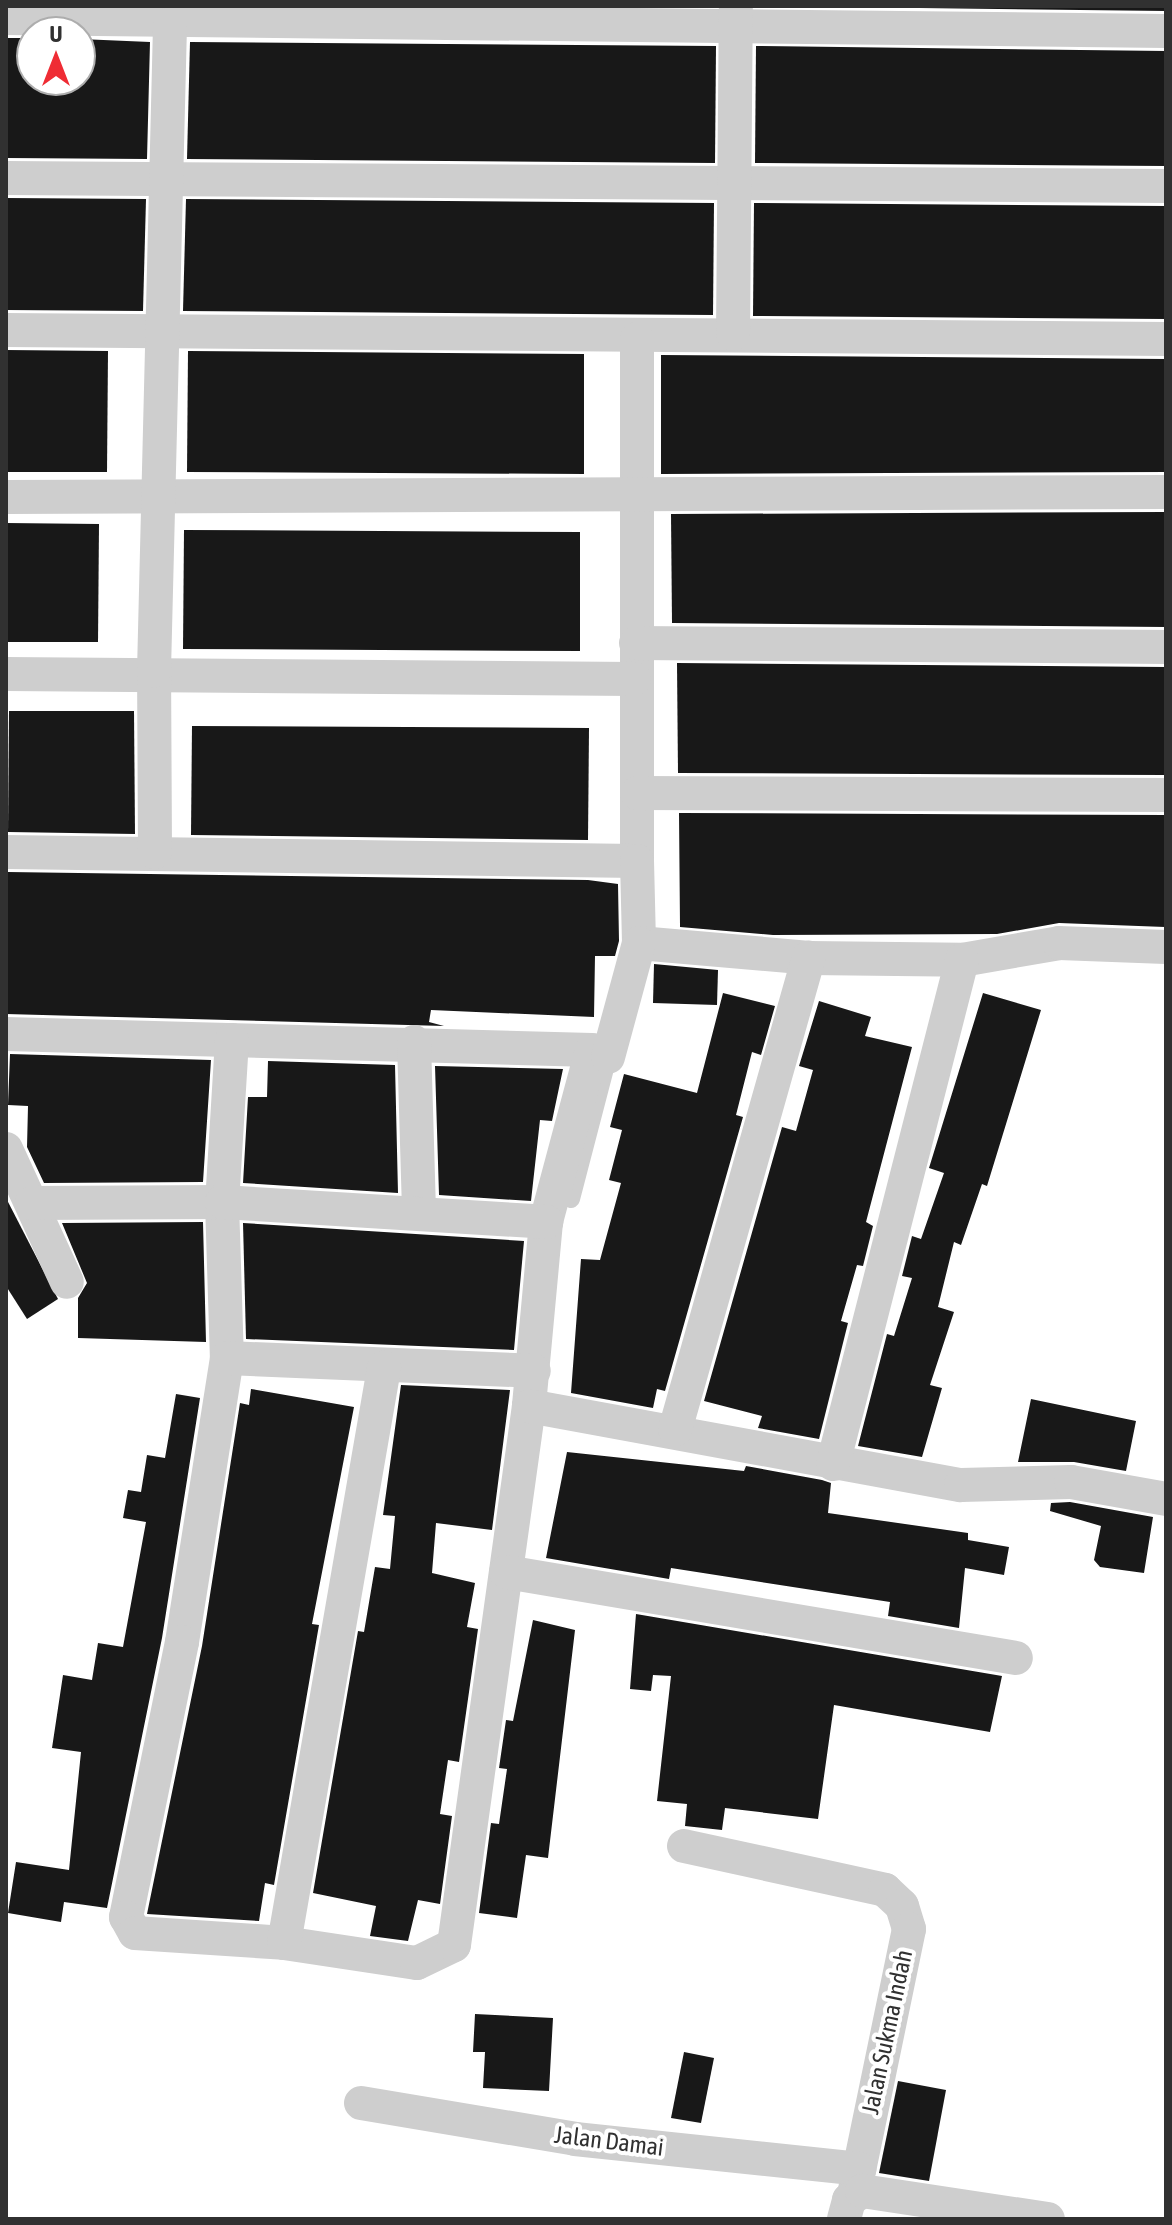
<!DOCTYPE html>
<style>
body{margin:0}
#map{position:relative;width:1172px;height:2225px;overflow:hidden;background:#fff;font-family:"Asap Condensed",sans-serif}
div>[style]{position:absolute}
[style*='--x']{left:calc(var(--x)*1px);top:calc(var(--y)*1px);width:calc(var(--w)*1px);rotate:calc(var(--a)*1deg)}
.building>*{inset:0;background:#181818}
.service>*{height:18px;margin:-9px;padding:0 9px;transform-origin:9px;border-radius:9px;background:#cecece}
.minor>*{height:34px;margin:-17px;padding:0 17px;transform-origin:17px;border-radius:17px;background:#cecece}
span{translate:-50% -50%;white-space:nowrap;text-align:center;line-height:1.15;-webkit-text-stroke:8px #fff;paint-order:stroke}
.street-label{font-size:24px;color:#313131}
.frame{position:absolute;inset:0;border:8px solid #313131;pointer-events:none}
.north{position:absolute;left:16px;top:16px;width:80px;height:80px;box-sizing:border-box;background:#fff;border:2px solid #adadad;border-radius:50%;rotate:0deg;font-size:22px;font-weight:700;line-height:32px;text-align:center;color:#313131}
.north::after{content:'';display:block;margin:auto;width:28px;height:36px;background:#ef2c34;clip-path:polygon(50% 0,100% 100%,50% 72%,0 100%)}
</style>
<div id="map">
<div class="building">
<div style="clip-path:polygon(756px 6px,1166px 6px,1166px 11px)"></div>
<div style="clip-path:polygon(6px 38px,32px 38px,32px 80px,80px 80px,80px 39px,150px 42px,147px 159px,6px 158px)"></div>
<div style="clip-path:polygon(190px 42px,716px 46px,715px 163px,187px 159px)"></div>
<div style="clip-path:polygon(756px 46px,1166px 51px,1166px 166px,755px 163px)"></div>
<div style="clip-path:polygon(6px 198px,146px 199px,143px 311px,6px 310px)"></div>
<div style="clip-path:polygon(186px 199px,714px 203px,713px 315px,183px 311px)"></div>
<div style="clip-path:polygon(754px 203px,1166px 206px,1166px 319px,753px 316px)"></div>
<div style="clip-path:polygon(6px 350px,108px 351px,107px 472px,6px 472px)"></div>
<div style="clip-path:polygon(188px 351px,584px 354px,584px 474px,187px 472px)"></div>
<div style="clip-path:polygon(661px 355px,1166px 359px,1166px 472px,661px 474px)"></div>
<div style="clip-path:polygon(1166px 512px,1166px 627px,672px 623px,671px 514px)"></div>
<div style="clip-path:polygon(6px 523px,99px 524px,98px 642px,6px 642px)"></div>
<div style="clip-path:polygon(184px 530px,580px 532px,580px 651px,183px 649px)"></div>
<div style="clip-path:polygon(677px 663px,1166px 667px,1166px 775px,678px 773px)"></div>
<div style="clip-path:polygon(9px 711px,134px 711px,135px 834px,8px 832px)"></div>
<div style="clip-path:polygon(192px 726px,589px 728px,588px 840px,191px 835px)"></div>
<div style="clip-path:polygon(679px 813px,1165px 815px,1165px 927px,1059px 923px,997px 934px,773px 935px,680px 927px)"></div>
<div style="clip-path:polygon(8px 872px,588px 880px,618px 884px,619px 941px,615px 956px,595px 956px,594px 1017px,431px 1010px,429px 1022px,444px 1026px,6px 1014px)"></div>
<div style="clip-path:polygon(654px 964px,718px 970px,717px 1005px,653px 1003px)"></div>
<div style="clip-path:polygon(723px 993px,775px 1006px,761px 1055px,752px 1052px,736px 1115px,743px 1117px,665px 1391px,657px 1389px,653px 1408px,571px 1393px,581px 1259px,600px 1260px,621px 1183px,609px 1180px,622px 1130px,610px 1127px,624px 1074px,697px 1093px)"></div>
<div style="clip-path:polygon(983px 993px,1041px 1010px,987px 1186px,982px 1184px,961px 1245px,954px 1242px,938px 1307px,954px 1312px,930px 1385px,942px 1388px,922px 1457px,858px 1446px,887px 1334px,894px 1336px,912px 1278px,902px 1276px,912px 1236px,921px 1239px,944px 1173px,929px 1168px)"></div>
<div style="clip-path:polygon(819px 1001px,871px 1017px,865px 1036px,912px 1047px,866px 1222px,873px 1226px,863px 1266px,857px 1265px,841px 1321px,848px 1323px,819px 1439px,758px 1428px,762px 1416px,704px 1401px,782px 1127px,796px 1131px,813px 1070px,799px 1066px)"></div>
<div style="clip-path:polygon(10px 1054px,211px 1060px,203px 1182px,44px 1183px,27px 1147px,28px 1106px,8px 1105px)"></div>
<div style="clip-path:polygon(268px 1061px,395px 1065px,398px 1193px,243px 1183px,248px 1097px,267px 1097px)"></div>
<div style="clip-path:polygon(435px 1066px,563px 1069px,552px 1121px,540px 1120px,531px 1201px,439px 1195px)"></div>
<div style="clip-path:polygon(6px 1198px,58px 1299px,27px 1319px,6px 1286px)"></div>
<div style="clip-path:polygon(203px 1222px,206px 1342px,78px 1338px,78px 1298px,87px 1283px,62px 1223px)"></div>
<div style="clip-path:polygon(243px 1223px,524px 1241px,514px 1350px,246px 1339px)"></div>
<div style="clip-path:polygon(401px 1385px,510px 1390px,492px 1530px,436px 1523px,432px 1573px,475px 1583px,467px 1627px,478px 1629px,459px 1762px,448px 1760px,440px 1814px,452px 1816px,440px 1904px,418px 1900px,408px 1941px,370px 1936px,376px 1906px,313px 1893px,358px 1631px,364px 1632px,375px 1567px,390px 1569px,395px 1516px,383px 1515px)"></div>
<div style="clip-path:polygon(251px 1389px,354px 1407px,312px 1624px,319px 1625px,274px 1885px,265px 1883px,259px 1921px,147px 1914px,202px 1646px,240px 1403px,249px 1405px)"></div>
<div style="clip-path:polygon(176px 1394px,200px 1398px,162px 1638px,107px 1908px,64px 1902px,61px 1922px,8px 1913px,16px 1862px,69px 1870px,81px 1752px,52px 1748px,63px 1675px,92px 1680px,98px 1643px,123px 1647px,146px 1522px,123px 1518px,128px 1490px,141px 1492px,147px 1455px,165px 1458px)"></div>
<div style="clip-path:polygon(1031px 1399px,1136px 1421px,1126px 1471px,1074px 1462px,1018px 1462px)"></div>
<div style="clip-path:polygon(567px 1452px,744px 1471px,746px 1466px,822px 1480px,831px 1483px,828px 1513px,968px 1533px,968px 1540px,1009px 1547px,1004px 1575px,965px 1568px,959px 1628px,888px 1616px,890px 1602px,671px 1568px,669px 1579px,546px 1558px)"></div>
<div style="clip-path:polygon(1070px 1502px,1153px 1517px,1144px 1573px,1100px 1567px,1094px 1560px,1101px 1526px,1050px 1511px,1051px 1503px)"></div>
<div style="clip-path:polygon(636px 1614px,1002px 1676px,990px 1732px,834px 1705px,818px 1819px,725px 1808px,722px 1830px,685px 1826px,687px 1804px,657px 1801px,671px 1676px,653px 1675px,651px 1691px,630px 1689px)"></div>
<div style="clip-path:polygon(533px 1620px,575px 1630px,548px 1858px,526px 1855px,517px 1918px,479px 1913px,491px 1823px,499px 1824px,507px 1769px,499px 1768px,506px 1720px,513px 1721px)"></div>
<div style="clip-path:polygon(475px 2014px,553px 2018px,549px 2091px,483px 2088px,485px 2052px,473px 2052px)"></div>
<div style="clip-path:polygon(684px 2052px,714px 2058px,701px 2123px,671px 2118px)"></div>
<div style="clip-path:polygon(898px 2081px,946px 2090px,929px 2181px,879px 2173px)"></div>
</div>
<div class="service">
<div style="--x:571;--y:1199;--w:147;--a:-75.4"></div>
<div style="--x:608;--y:1057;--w:7;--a:-153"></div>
</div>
<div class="minor">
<div style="--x:6;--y:18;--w:1160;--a:0.64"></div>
<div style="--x:6;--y:178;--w:1160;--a:0.4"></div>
<div style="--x:6;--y:330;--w:1160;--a:0.44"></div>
<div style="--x:733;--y:334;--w:328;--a:-89.5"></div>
<div style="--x:637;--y:339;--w:522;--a:90"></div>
<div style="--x:6;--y:497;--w:1160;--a:-0.25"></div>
<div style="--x:636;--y:643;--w:530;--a:0.43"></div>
<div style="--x:6;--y:674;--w:628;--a:0.46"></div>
<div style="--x:637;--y:793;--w:529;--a:0.22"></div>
<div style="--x:6;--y:852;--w:631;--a:0.82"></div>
<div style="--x:637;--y:861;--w:82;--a:88.6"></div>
<div style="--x:639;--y:943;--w:171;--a:5"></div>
<div style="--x:809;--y:958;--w:153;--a:0.7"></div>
<div style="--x:962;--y:960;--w:98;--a:-9.9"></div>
<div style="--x:1059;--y:943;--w:107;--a:2.1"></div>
<div style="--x:155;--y:852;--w:181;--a:-90.3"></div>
<div style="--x:154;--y:671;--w:647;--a:-88.58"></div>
<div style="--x:6;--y:1034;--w:586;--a:1.56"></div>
<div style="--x:592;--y:1050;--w:178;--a:105"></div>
<div style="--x:546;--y:1222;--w:185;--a:95.3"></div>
<div style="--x:232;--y:1040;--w:162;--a:93.5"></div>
<div style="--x:222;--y:1202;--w:156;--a:88.2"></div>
<div style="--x:227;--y:1358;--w:288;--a:99"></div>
<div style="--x:182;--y:1642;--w:281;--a:101.5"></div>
<div style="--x:126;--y:1917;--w:18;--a:61"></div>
<div style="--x:135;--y:1933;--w:149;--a:3.8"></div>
<div style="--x:284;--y:1943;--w:134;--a:8.6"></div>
<div style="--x:417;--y:1963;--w:41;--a:-25.9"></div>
<div style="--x:454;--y:1945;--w:544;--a:-82.08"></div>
<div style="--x:529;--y:1406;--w:439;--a:10.4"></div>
<div style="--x:961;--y:1485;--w:110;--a:-1.6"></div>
<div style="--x:1071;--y:1482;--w:97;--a:10.1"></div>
<div style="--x:414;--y:1042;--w:168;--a:88.3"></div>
<div style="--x:608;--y:1057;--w:118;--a:-74.8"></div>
<div style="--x:6;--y:1149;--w:146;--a:65.4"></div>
<div style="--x:32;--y:1203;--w:190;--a:-0.3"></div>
<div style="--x:222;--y:1202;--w:325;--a:3.5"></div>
<div style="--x:227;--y:1358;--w:307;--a:2.4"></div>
<div style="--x:675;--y:1430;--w:491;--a:-74.2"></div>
<div style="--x:833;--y:1464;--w:520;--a:-75.64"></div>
<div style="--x:506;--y:1572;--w:517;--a:9.57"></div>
<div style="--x:684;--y:1846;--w:206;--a:12.3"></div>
<div style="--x:885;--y:1890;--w:23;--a:43"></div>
<div style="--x:902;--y:1906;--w:24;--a:73"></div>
<div style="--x:909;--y:1929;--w:271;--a:101.7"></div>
<div style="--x:284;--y:1943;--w:584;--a:-80.13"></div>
<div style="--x:361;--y:2103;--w:217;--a:9.5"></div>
<div style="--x:575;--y:2139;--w:286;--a:6"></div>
<div style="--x:844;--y:2219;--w:20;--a:-75"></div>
<div style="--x:849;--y:2200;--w:16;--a:-35"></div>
<div style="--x:862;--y:2191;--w:188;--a:8.6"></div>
</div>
<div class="street-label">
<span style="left:887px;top:2032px;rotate:-78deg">Jalan Sukma Indah</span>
<span style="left:609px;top:2141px;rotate:7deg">Jalan Damai</span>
</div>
<div class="frame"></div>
<div class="north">U</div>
</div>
